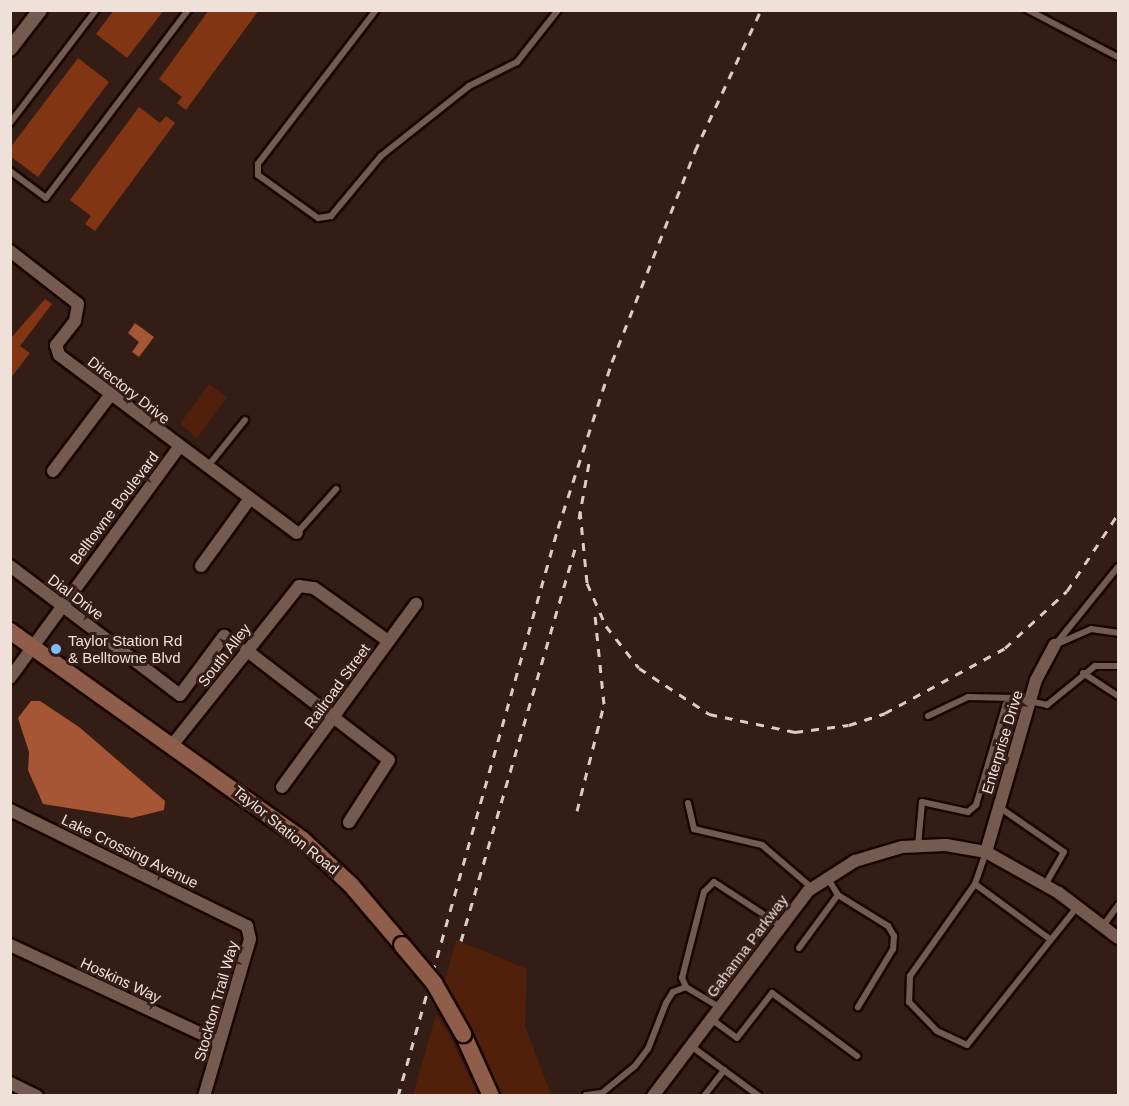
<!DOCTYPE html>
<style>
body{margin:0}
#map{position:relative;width:1129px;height:1106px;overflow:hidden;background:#341d14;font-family:Arial,sans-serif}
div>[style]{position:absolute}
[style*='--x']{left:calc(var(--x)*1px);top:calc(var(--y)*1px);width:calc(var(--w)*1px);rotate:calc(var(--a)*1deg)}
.green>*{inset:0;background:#51200b}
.water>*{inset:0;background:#a65535}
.building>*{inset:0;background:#823513}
.roads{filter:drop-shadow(2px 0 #1a0601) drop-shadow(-2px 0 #1a0601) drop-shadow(0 2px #1a0601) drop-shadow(0 -2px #1a0601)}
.service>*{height:6px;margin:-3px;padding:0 3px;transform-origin:3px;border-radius:3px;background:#755a4f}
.minor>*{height:12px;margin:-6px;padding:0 6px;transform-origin:6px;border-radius:6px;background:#755a4f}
.tertiary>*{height:14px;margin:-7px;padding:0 7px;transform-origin:7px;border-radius:7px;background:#755a4f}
.secondary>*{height:16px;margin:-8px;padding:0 8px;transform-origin:8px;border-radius:8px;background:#8f5e4b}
.rail>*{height:3px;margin-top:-1.5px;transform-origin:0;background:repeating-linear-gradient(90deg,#dcccc5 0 8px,transparent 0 16px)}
.bridges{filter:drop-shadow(2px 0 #1a0601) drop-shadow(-2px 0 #1a0601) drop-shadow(0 2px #1a0601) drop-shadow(0 -2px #1a0601)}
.secondary-bridge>*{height:16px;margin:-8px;padding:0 8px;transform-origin:8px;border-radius:8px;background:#8f5e4b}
.dots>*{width:16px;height:16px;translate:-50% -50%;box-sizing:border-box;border:3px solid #341d14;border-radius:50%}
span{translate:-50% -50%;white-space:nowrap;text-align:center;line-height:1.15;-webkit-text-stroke:6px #341d14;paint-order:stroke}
.street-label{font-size:15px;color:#f0e0da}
.poi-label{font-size:15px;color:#f0e0da}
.left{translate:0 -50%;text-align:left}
.frame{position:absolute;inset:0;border:12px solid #f0e0da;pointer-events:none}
</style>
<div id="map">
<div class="green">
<div style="clip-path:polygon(209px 384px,227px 397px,197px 438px,180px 424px)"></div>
<div style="clip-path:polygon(456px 940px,527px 969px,525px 1026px,551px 1095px,498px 1095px,443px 989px)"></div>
<div style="clip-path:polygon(436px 1014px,451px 1039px,478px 1095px,413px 1095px)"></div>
</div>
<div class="water">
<div style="clip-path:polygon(135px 323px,154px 337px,139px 357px,132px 352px,139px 342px,128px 333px)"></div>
<div style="clip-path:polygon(31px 701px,40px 701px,79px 727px,165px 801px,164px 810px,132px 818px,43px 804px,28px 770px,29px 752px,18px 718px)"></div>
</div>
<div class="building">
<div style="clip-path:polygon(114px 10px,164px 10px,127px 58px,96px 34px)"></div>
<div style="clip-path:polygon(209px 10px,259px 10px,186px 110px,177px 103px,182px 97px,159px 79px)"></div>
<div style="clip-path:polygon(78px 58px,109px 82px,38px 177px,10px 156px,10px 148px)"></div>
<div style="clip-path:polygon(139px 107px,160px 123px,166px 116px,175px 123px,95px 231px,85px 224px,91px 216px,70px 200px)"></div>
<div style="clip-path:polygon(45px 299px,52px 304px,20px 346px,30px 353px,10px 379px,10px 339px)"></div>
</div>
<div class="roads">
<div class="service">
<div style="--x:376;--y:10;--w:194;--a:127.5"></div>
<div style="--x:258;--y:164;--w:11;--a:90"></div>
<div style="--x:258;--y:175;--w:74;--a:35.6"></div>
<div style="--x:318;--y:218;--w:13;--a:-9"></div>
<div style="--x:331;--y:216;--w:78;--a:-50.2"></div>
<div style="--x:381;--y:156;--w:112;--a:-38.5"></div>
<div style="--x:469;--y:86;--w:54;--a:-26.6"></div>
<div style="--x:517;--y:62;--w:66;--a:-51.7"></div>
<div style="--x:1028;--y:10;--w:102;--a:27.6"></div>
<div style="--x:10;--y:123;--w:142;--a:-52.7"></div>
<div style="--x:10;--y:171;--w:45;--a:36.9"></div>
<div style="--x:46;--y:198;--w:236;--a:-52.9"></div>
<div style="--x:208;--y:466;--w:59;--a:-51.2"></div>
<div style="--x:297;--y:533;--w:59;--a:-48.4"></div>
<div style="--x:1055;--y:645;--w:100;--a:-51.1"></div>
<div style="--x:1055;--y:645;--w:39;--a:-24"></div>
<div style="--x:1091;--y:629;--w:27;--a:8"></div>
<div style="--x:1083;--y:673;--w:42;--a:33.3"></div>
<div style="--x:928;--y:716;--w:44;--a:-25.4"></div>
<div style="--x:968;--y:697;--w:46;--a:1.2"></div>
<div style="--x:688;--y:803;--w:27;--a:77"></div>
<div style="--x:694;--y:829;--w:70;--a:13.2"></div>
<div style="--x:762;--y:845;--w:66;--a:40.7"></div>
<div style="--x:999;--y:807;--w:79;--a:34.7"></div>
<div style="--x:1064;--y:852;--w:38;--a:120"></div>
<div style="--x:918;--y:846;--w:44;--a:-84.8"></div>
<div style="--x:922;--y:802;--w:47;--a:12.3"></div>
<div style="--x:968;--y:812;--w:11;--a:-41"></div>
<div style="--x:976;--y:805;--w:105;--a:-73.5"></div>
<div style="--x:1006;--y:704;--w:11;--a:-34"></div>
<div style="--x:1015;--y:698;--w:33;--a:12"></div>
<div style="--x:1047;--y:705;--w:62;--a:-39.1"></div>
<div style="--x:1095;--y:666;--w:23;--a:0"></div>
<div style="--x:986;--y:852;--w:34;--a:109"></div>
<div style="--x:975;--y:884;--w:113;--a:125.2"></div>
<div style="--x:910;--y:976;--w:26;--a:92"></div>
<div style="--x:909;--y:1002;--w:40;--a:46"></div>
<div style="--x:937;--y:1031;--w:33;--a:25"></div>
<div style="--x:967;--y:1045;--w:176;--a:-51.4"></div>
<div style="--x:828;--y:879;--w:19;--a:58"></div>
<div style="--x:838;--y:895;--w:59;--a:31.8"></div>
<div style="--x:888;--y:926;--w:12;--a:59"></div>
<div style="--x:894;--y:936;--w:13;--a:94"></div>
<div style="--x:893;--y:949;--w:68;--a:121.1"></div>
<div style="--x:975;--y:884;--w:93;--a:36.3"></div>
<div style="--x:1103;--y:926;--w:26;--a:-54"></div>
<div style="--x:799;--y:948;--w:66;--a:-53.7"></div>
<div style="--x:719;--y:1007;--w:39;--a:-149"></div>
<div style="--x:686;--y:987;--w:10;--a:-114"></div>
<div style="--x:682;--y:978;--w:89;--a:-75.7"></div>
<div style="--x:704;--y:892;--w:14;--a:-45"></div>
<div style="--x:714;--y:882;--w:79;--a:33.1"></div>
<div style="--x:711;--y:1019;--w:32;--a:36"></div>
<div style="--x:737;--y:1038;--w:57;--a:-52.1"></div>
<div style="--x:772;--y:993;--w:106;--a:36.5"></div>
<div style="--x:691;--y:1046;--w:84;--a:36.3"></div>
<div style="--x:586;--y:1095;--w:16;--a:-7"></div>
<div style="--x:602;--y:1093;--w:43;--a:-39.3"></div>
<div style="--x:635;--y:1066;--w:21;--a:-53"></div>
<div style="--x:648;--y:1049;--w:49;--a:-68.6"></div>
<div style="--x:666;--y:1003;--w:13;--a:-58"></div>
<div style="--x:673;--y:992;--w:14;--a:-21"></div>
<div style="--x:704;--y:1096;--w:33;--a:-52"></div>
</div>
<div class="minor">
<div style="--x:10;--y:251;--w:86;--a:37.9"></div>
<div style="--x:78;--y:304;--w:17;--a:100"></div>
<div style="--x:75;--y:321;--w:31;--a:128"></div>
<div style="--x:56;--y:345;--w:10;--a:73"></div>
<div style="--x:59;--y:355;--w:297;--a:36.8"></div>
<div style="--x:53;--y:471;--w:96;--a:-53"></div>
<div style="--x:10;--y:566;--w:213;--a:37.2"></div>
<div style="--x:180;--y:695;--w:74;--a:-53.3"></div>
<div style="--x:201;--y:566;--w:82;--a:-54"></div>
<div style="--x:246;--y:650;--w:180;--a:37.6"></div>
<div style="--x:389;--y:760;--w:74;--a:122.8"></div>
<div style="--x:10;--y:678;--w:286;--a:-53.8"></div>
<div style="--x:173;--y:744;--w:202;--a:-51.4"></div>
<div style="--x:299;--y:586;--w:15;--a:8"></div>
<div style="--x:314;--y:588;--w:91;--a:35.6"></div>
<div style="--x:282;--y:787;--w:227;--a:-53.8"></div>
<div style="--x:10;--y:810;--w:264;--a:26.1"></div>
<div style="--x:247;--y:926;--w:13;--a:77"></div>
<div style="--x:250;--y:939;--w:164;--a:106.3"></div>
<div style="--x:986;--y:852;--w:179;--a:-73.8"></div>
<div style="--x:1036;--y:680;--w:40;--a:-62"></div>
<div style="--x:10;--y:945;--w:230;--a:24.9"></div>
<div style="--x:10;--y:1083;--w:30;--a:26"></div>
<div style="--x:653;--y:1096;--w:257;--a:-52.9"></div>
<div style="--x:808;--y:891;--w:56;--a:-32.6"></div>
<div style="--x:855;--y:861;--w:49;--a:-16.6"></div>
<div style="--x:902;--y:847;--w:44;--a:-2.6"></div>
<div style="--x:946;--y:845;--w:41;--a:9.9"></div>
<div style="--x:986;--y:852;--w:84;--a:29.3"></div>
<div style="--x:1059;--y:893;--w:74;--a:37.3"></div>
</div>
<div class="tertiary">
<div style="--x:10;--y:49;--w:49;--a:-52.4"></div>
</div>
<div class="secondary">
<div style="--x:10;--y:631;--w:359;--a:35.5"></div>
<div style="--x:302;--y:839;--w:67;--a:43.2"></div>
<div style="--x:351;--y:885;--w:79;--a:49.6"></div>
<div style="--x:463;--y:1034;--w:68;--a:65.7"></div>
</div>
</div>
<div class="rail">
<div style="--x:580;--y:511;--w:72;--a:84.4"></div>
<div style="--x:587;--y:583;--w:47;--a:66.2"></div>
<div style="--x:606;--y:626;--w:53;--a:51.8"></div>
<div style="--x:639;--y:668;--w:84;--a:33.3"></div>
<div style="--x:709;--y:714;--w:88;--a:11.8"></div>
<div style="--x:795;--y:732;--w:54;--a:-7.4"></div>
<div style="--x:849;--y:725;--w:38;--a:-18"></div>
<div style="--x:885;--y:713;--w:136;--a:-28.4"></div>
<div style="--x:1005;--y:648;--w:84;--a:-42.6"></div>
<div style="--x:1067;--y:591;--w:92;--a:-56.5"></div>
<div style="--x:579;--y:519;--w:63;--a:-79.9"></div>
<div style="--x:577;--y:811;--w:110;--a:-75.8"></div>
<div style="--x:604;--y:704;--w:89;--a:-95.8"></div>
<div style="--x:461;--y:941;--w:411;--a:-73.8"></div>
<div style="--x:398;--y:1096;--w:590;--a:-74.27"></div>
<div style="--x:558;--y:528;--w:175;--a:-72"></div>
<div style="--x:612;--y:362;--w:227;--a:-68.5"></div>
<div style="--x:695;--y:151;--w:156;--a:-64.9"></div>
</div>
<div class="bridges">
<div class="secondary-bridge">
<div style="--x:402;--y:945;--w:50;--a:49.9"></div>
<div style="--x:434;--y:983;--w:59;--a:60.4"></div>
</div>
</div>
<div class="dots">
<div style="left:56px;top:649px;background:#83bcfb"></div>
</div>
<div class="street-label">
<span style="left:129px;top:390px;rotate:38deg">Directory Drive</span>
<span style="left:114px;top:508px;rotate:-53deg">Belltowne Boulevard</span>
<span style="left:76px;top:597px;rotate:37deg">Dial Drive</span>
<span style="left:224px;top:655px;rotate:-52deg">South Alley</span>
<span style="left:337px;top:686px;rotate:-54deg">Railroad Street</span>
<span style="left:1002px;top:742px;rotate:-73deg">Enterprise Drive</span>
<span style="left:286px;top:830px;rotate:39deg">Taylor Station Road</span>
<span style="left:130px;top:851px;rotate:26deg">Lake Crossing Avenue</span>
<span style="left:747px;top:946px;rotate:-53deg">Gahanna Parkway</span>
<span style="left:121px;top:980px;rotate:25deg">Hoskins Way</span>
<span style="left:216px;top:1001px;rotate:-74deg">Stockton Trail Way</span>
</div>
<div class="poi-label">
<span class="left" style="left:68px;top:649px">Taylor Station Rd<br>&amp; Belltowne Blvd</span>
</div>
<div class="frame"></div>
</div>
